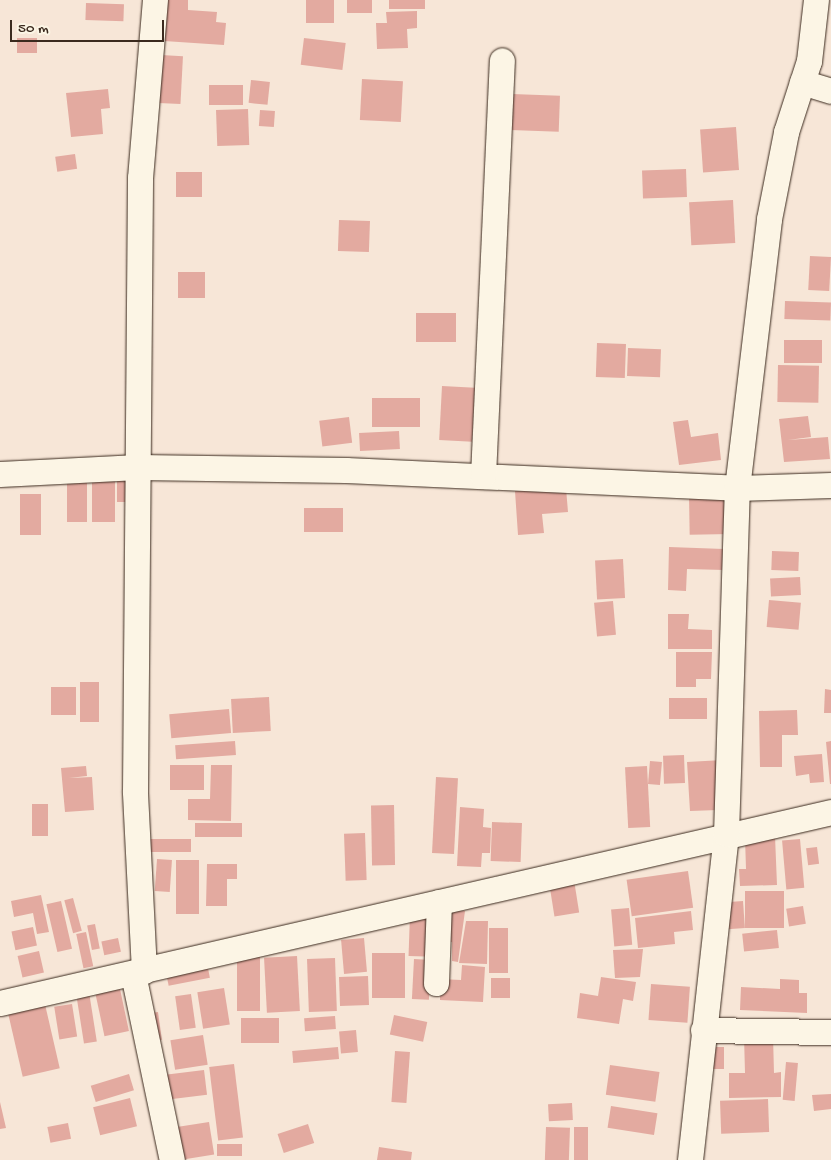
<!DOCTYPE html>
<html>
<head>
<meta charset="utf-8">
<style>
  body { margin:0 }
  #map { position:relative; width:831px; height:1160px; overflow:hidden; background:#f7e6d7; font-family:"Gochi Hand",sans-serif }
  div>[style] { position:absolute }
  .building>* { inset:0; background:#e3aaa0; transform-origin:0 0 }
  .roads { filter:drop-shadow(0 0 1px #3b2a1e) drop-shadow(0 0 1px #3b2a1e) }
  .minor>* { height:25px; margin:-12.5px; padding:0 12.5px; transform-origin:12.5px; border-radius:12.5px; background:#fcf5e5 }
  span { translate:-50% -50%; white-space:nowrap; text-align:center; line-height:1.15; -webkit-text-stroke:4px #fcf5e5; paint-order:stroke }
  .scale { position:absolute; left:10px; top:20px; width:154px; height:22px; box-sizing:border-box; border:2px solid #3b2a1e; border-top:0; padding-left:6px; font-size:15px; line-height:18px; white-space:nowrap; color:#3b2a1e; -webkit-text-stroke:4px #fcf5e5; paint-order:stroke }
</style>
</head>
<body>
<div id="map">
  <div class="building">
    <div style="clip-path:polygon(167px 0,188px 0,188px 10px,217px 12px,216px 22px,226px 23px,224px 45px,164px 41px)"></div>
    <div style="left:306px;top:0;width:28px;height:23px"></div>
    <div style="left:347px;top:0;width:25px;height:13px"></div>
    <div style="left:389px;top:0;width:36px;height:9px"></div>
    <div style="left:86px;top:3px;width:38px;height:17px;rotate:2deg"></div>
    <div style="clip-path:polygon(417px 11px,417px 28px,407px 29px,408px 48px,377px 49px,376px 23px,387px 23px,386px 12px)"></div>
    <div style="left:17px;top:38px;width:20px;height:15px"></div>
    <div style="left:304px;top:38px;width:42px;height:27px;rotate:7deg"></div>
    <div style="left:161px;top:55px;width:22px;height:48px;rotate:3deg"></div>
    <div style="left:362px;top:79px;width:41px;height:41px;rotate:3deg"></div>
    <div style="left:251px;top:80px;width:19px;height:23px;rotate:6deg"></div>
    <div style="left:243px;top:85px;width:20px;height:34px;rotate:90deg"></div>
    <div style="clip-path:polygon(108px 89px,110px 108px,101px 109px,103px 134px,71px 137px,66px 93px)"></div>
    <div style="left:512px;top:94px;width:48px;height:36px;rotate:2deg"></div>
    <div style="left:248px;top:109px;width:36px;height:32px;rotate:88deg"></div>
    <div style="left:260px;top:110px;width:15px;height:16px;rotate:4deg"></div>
    <div style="left:736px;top:127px;width:43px;height:36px;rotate:86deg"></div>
    <div style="left:75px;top:154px;width:15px;height:20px;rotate:82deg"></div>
    <div style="left:686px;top:169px;width:28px;height:44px;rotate:88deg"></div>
    <div style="left:176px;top:172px;width:26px;height:25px"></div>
    <div style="left:733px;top:200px;width:43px;height:44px;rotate:87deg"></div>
    <div style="left:339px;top:220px;width:31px;height:31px;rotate:2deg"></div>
    <div style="left:810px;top:256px;width:21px;height:34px;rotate:3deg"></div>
    <div style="left:178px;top:272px;width:27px;height:26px"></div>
    <div style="left:785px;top:301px;width:46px;height:18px;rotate:2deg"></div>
    <div style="left:416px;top:313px;width:40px;height:29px"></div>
    <div style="left:822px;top:340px;width:23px;height:38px;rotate:90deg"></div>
    <div style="left:597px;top:343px;width:29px;height:34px;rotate:2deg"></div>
    <div style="left:628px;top:348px;width:33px;height:28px;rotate:2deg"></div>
    <div style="left:778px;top:365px;width:41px;height:37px;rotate:1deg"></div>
    <div style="left:442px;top:386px;width:33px;height:54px;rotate:3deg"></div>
    <div style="left:372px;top:398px;width:48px;height:29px"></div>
    <div style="clip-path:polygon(808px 416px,811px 437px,788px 440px,828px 437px,830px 459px,784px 462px,779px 419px)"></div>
    <div style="left:349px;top:417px;width:26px;height:30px;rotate:83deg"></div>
    <div style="clip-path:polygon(688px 420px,691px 437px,718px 433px,721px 460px,679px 465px,673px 422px)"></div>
    <div style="left:399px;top:431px;width:18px;height:40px;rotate:87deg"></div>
    <div style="left:117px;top:473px;width:13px;height:29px"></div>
    <div style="left:67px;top:481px;width:20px;height:41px"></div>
    <div style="left:92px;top:481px;width:23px;height:41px"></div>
    <div style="clip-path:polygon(566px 488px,568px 512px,542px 514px,544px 533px,518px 535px,515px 491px)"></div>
    <div style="left:20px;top:494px;width:21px;height:41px"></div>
    <div style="left:730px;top:495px;width:39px;height:41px;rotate:89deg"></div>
    <div style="left:343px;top:508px;width:24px;height:39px;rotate:90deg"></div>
    <div style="clip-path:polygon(669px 547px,724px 549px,724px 570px,687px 569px,686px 591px,668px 590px)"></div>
    <div style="left:772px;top:551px;width:27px;height:19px;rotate:2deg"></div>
    <div style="left:623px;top:559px;width:39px;height:28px;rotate:87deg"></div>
    <div style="left:800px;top:577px;width:18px;height:30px;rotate:87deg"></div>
    <div style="left:769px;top:600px;width:32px;height:27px;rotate:5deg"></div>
    <div style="left:613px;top:601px;width:34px;height:19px;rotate:85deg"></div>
    <div style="clip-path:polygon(668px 614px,689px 614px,688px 629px,712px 630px,712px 649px,668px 649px)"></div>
    <div style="clip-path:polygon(676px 652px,712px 652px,711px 679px,696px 679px,696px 687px,676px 687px)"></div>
    <div style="left:99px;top:682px;width:40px;height:19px;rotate:90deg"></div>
    <div style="left:51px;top:687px;width:25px;height:28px"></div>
    <div style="clip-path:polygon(825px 689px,831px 690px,831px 713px,824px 713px)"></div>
    <div style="left:269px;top:697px;width:34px;height:38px;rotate:87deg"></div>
    <div style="left:669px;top:698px;width:38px;height:21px"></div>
    <div style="left:229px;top:709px;width:24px;height:60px;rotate:85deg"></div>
    <div style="clip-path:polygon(797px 710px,798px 735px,782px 735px,782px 767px,760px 767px,759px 711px)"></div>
    <div style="left:235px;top:741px;width:14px;height:60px;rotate:86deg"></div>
    <div style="clip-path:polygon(831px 741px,831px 784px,830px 784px,826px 742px)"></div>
    <div style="clip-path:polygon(822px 754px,824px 782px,810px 783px,809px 774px,796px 776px,794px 756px)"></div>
    <div style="left:684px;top:755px;width:28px;height:21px;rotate:88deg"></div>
    <div style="clip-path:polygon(723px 760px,718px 810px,690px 811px,687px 762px)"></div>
    <div style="left:650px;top:761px;width:12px;height:23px;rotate:5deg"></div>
    <div style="left:170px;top:765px;width:34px;height:25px"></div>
    <div style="clip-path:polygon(211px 765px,232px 765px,231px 821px,188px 820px,188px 799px,210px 799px)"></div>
    <div style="clip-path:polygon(86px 766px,87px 776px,69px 778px,92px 777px,94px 810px,65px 812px,61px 768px)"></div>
    <div style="left:647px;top:766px;width:61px;height:22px;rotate:87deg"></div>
    <div style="left:436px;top:777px;width:22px;height:76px;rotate:3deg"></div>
    <div style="left:32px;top:804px;width:16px;height:32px"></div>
    <div style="left:394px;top:805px;width:60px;height:23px;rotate:89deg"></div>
    <div style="clip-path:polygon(460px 807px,484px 809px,483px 827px,491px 828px,490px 853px,482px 853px,481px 867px,457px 866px)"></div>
    <div style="left:492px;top:822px;width:30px;height:39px;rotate:2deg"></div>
    <div style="left:195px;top:823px;width:47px;height:14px"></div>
    <div style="left:365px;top:833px;width:47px;height:21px;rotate:88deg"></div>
    <div style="clip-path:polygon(775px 836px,777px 885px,740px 886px,739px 869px,746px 869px,745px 838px)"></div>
    <div style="left:191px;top:839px;width:13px;height:42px;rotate:90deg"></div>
    <div style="left:800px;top:839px;width:49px;height:18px;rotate:85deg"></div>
    <div style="left:817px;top:847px;width:17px;height:11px;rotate:83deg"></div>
    <div style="left:157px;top:859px;width:15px;height:32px;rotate:4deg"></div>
    <div style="left:176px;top:860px;width:23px;height:54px"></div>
    <div style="clip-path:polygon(207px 864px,237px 864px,237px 879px,227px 879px,227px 906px,206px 906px)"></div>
    <div style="left:688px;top:871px;width:37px;height:62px;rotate:82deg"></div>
    <div style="left:574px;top:880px;width:33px;height:25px;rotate:81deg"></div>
    <div style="left:745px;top:891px;width:39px;height:37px"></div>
    <div style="clip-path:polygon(41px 895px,49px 932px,37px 934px,33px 913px,14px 917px,11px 901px)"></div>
    <div style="left:73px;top:898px;width:34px;height:9px;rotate:75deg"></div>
    <div style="left:61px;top:901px;width:49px;height:15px;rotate:77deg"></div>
    <div style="left:743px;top:901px;width:27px;height:21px;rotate:86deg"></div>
    <div style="left:803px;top:906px;width:18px;height:17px;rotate:81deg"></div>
    <div style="left:629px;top:908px;width:37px;height:18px;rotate:85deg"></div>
    <div style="clip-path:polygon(443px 910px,465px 911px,458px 962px,452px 961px,452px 942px,442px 942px)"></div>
    <div style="clip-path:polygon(691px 911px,693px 930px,674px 932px,675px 944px,638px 948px,635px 918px)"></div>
    <div style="left:410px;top:914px;width:25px;height:42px;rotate:2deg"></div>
    <div style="clip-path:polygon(466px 921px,488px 921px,487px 964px,459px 963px)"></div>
    <div style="left:95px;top:924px;width:25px;height:8px;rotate:79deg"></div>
    <div style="left:33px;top:927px;width:19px;height:22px;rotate:78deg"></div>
    <div style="left:489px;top:928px;width:19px;height:45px"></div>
    <div style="left:777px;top:930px;width:18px;height:35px;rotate:84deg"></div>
    <div style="left:86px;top:932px;width:35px;height:10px;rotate:78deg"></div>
    <div style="left:118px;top:938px;width:14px;height:17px;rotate:78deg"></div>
    <div style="left:364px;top:938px;width:34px;height:23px;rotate:85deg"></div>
    <div style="clip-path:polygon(643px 949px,640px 977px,615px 978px,613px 950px)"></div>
    <div style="left:39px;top:951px;width:22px;height:22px;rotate:77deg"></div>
    <div style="left:372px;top:953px;width:33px;height:45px"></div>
    <div style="left:237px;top:955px;width:23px;height:56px"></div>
    <div style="left:297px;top:956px;width:55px;height:33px;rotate:87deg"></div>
    <div style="left:335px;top:958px;width:53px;height:28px;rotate:88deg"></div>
    <div style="left:414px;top:959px;width:17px;height:40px;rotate:3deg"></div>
    <div style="left:207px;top:963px;width:15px;height:42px;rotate:79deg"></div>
    <div style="clip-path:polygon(462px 965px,485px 967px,483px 1002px,440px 1000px,440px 979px,461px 980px)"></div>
    <div style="left:368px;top:976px;width:29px;height:29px;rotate:88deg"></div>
    <div style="clip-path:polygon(601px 977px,636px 982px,633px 1001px,623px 999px,619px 1024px,577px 1018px,580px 993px,598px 996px)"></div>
    <div style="left:491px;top:978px;width:19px;height:20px"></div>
    <div style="clip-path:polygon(780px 979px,799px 980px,799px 993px,807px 993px,807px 1013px,740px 1010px,741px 987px,780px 989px)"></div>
    <div style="left:651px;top:984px;width:39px;height:36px;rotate:4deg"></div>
    <div style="left:224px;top:988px;width:37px;height:27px;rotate:81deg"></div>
    <div style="left:120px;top:989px;width:43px;height:25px;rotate:78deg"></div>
    <div style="left:89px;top:992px;width:50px;height:13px;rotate:81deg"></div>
    <div style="left:191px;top:994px;width:34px;height:16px;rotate:82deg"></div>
    <div style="left:44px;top:1000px;width:70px;height:38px;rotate:77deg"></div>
    <div style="left:72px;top:1004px;width:33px;height:18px;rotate:81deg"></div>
    <div style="left:158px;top:1012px;width:28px;height:14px;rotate:82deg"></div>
    <div style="left:394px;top:1015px;width:34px;height:20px;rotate:12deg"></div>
    <div style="left:335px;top:1016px;width:13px;height:31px;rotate:86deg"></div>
    <div style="left:241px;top:1018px;width:38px;height:25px"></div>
    <div style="left:356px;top:1030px;width:22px;height:17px;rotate:85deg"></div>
    <div style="left:203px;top:1035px;width:30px;height:33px;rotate:81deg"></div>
    <div style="clip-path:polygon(744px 1036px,773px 1036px,774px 1073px,781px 1072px,781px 1097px,729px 1098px,729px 1073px,745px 1073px)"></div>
    <div style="left:338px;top:1047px;width:12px;height:46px;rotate:85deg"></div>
    <div style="left:711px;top:1047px;width:13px;height:22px"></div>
    <div style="left:395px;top:1051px;width:15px;height:51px;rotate:4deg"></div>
    <div style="left:786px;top:1062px;width:12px;height:38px;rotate:5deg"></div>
    <div style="left:234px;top:1064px;width:74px;height:25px;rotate:83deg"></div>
    <div style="left:610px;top:1065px;width:50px;height:30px;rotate:8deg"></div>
    <div style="left:204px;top:1070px;width:25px;height:41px;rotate:83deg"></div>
    <div style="left:129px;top:1074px;width:17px;height:40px;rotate:73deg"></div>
    <div style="clip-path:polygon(831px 1094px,831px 1109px,814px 1111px,812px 1095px)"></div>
    <div style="left:130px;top:1098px;width:29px;height:38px;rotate:76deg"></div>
    <div style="left:768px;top:1099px;width:33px;height:48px;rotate:88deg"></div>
    <div style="clip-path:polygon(0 1102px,6px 1128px,0 1129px)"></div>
    <div style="left:572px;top:1103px;width:17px;height:24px;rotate:87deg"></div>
    <div style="left:611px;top:1106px;width:47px;height:22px;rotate:9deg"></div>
    <div style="left:209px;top:1122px;width:33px;height:39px;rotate:81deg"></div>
    <div style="left:68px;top:1123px;width:16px;height:21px;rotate:79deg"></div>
    <div style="left:308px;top:1124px;width:20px;height:32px;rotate:72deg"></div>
    <div style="left:546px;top:1127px;width:24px;height:33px;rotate:2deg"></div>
    <div style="left:574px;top:1127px;width:14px;height:33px"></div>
    <div style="left:242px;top:1144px;width:12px;height:25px;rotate:90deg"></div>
    <div style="clip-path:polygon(379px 1147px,412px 1152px,411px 1160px,377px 1160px)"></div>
  </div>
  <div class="roads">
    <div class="minor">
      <div style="left:802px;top:82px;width:30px;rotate:17deg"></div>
      <div style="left:0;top:474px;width:138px;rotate:-2.9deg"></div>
      <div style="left:138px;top:467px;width:208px;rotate:0.8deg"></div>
      <div style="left:346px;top:470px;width:391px;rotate:2.6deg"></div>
      <div style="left:737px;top:488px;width:94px;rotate:-1.8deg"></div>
      <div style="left:483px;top:476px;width:416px;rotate:-87.4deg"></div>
      <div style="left:144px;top:971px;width:180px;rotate:-92.9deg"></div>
      <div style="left:135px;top:791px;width:613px;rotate:-89.53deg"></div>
      <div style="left:140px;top:178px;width:179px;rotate:-85.2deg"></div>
      <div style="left:133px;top:974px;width:190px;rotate:78.2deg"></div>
      <div style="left:436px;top:983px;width:81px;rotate:-87.9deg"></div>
      <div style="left:0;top:1003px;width:853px;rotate:-12.94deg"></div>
      <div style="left:703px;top:1030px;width:128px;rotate:0.9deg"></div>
      <div style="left:690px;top:1160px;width:328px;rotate:-83.7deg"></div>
      <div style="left:726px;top:834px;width:346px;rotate:-88.2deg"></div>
      <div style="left:737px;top:488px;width:271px;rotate:-83.2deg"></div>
      <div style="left:769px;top:219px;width:89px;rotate:-78.9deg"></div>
      <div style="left:786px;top:132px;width:75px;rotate:-72.1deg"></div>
      <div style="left:809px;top:61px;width:61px;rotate:-83.5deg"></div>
    </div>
  </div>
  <div class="scale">50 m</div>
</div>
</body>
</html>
